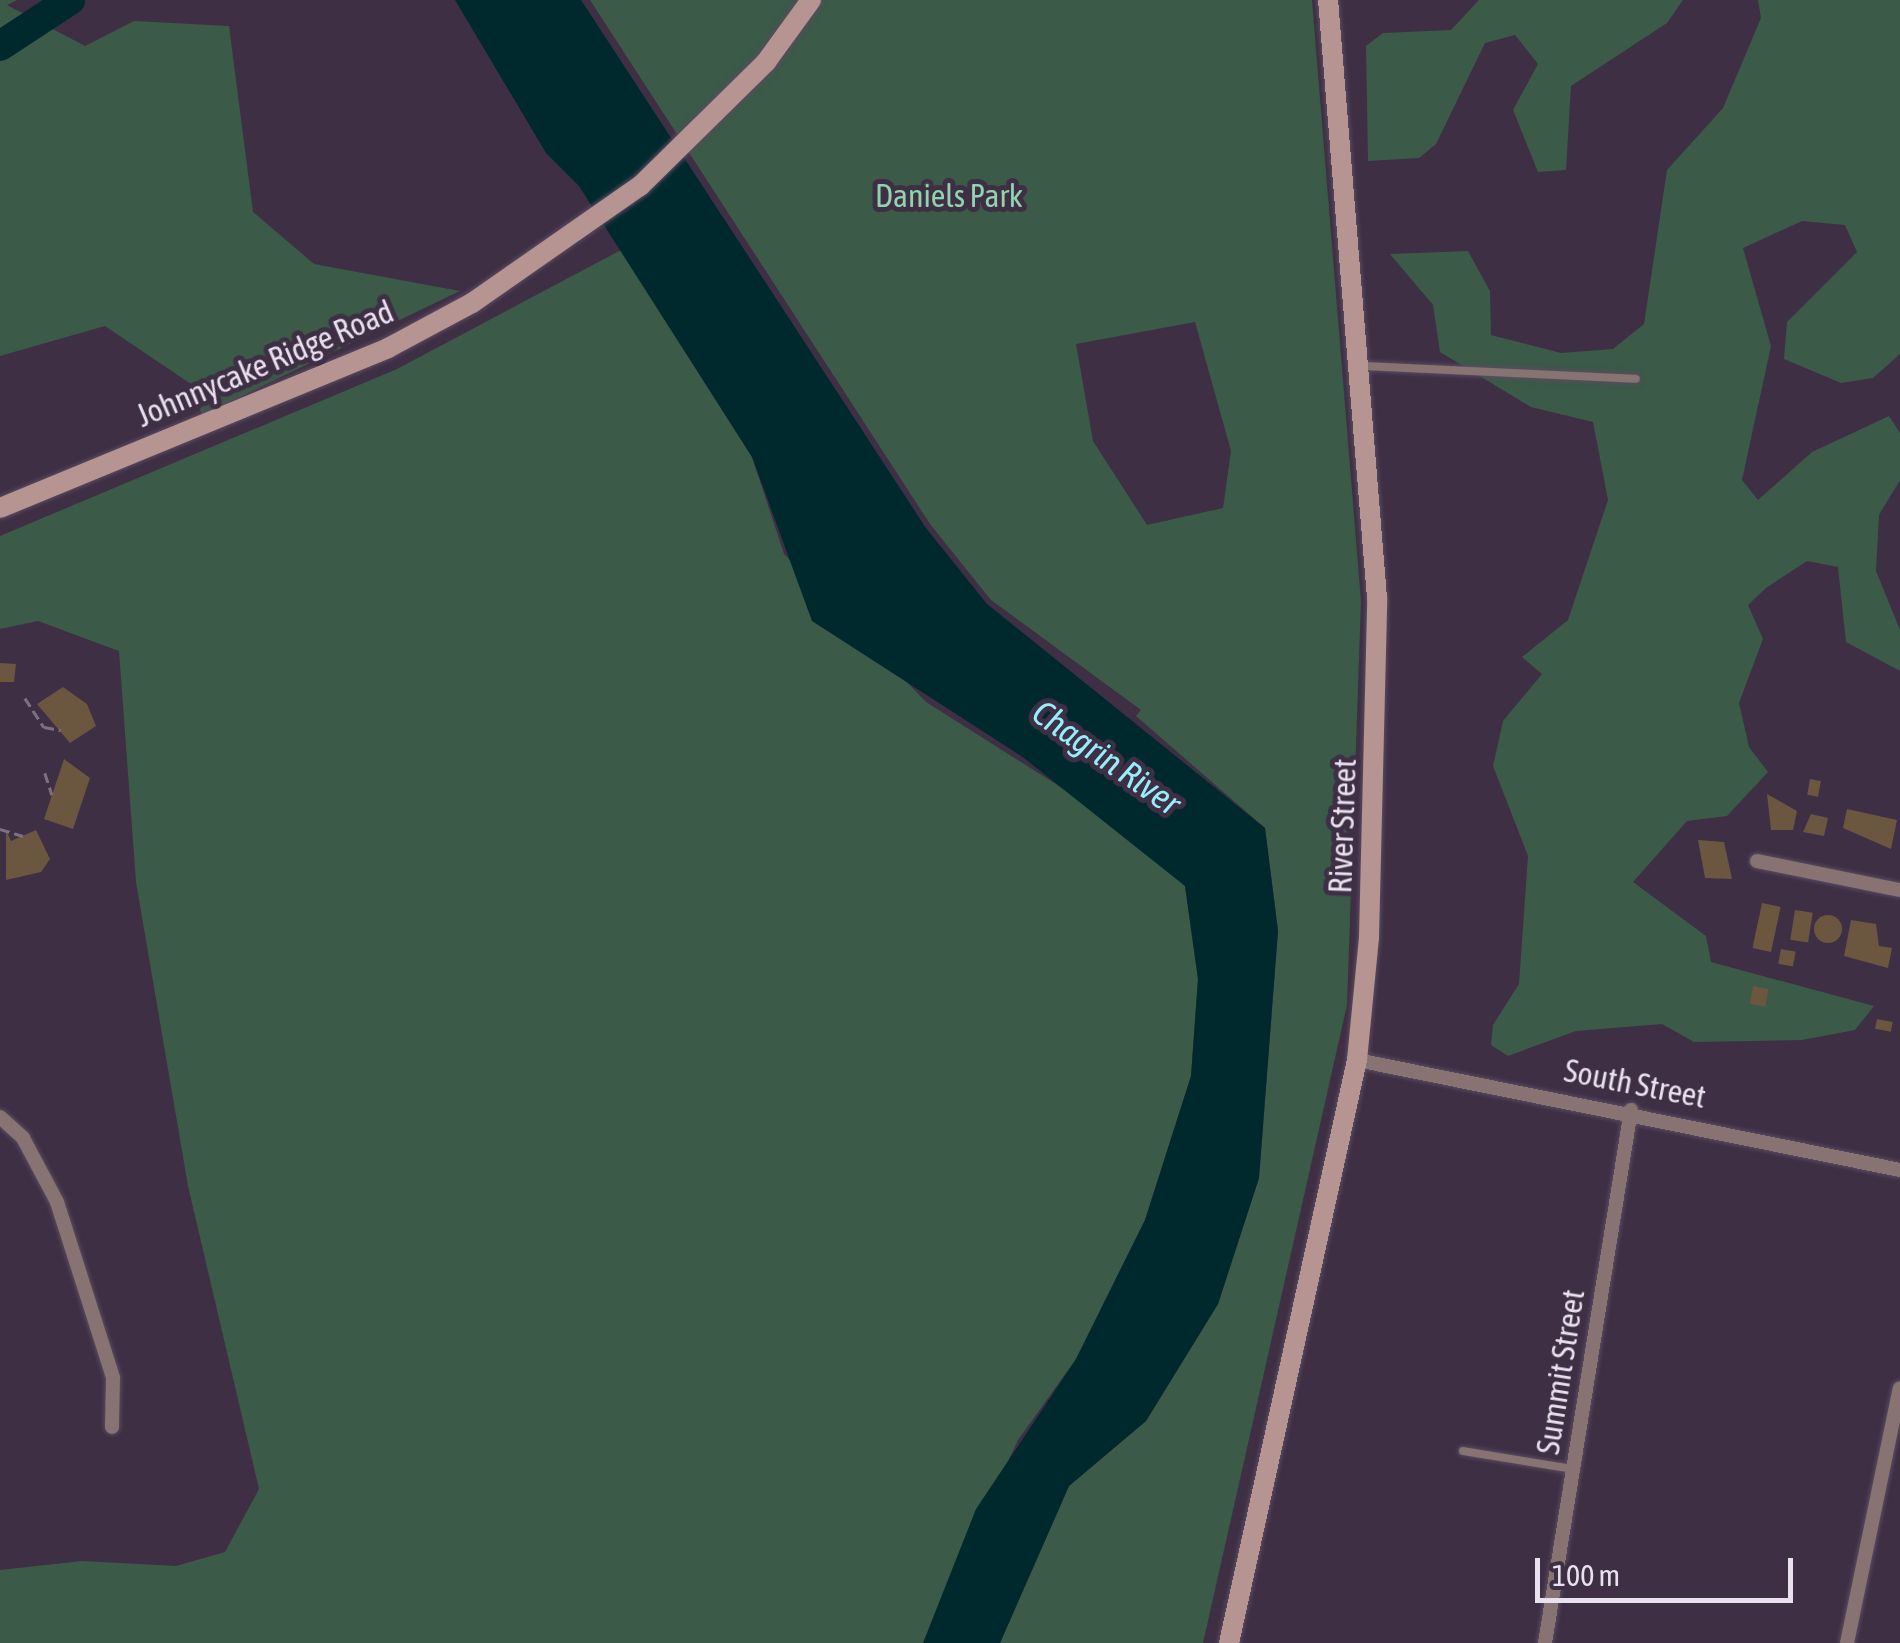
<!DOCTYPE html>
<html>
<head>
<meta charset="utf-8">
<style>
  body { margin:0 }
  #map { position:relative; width:1900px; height:1643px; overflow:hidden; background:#3e2f45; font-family:"Asap Condensed",sans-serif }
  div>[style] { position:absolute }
  .green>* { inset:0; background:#3b5a48 }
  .water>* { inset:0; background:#00292e }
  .river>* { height:30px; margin:-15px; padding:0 15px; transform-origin:15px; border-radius:15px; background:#00292e }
  .building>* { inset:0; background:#6b5640; transform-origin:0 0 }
  .round { border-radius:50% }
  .path>* { height:2.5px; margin-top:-1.25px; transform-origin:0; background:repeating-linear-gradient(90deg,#7d7083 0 10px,transparent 0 15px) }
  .roads { filter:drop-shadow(0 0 2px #5a4b60) drop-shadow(0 0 2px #5a4b60) }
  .lane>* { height:8px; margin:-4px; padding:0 4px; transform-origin:4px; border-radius:4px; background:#877371 }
  .street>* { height:14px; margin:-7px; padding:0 7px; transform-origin:7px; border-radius:7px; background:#877371 }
  .secondary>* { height:20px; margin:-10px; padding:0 10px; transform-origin:10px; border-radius:10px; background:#b59491 }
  span { translate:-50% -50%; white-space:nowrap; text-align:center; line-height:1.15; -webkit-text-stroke:10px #3e2f45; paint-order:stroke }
  .park-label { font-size:32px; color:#90d4ad }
  .street-label { font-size:32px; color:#eae1ef }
  .water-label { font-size:35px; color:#95effb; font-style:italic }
  .scale { position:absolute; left:1535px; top:1558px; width:258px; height:45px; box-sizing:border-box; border:5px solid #eae1ef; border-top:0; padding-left:12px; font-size:30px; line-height:35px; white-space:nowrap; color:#eae1ef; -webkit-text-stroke:8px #3e2f45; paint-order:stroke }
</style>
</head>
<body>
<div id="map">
  <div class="green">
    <div style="clip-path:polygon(0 0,17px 0,7px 5px,85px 46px,134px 21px,229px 26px,253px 212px,314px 264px,460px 291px,202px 415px,191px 384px,105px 326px,0 356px)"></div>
    <div style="clip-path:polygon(evenodd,590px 0,1312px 0,1361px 601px,1347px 1005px,1203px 1643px,1000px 1643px,1069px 1486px,1146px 1421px,1218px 1304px,1259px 1178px,1278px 931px,1265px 828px,1136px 716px,1141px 710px,991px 600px,930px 524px,590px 0,1195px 322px,1231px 451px,1223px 508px,1147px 525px,1093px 441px,1076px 344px,1195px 322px)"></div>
    <div style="clip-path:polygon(1479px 0,1683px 0,1667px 23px,1571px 86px,1566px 170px,1538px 172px,1513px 110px,1538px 64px,1515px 35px,1485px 43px,1436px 144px,1419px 158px,1368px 161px,1366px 46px,1383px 33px,1451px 30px)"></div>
    <div style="clip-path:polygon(1758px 0,1900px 0,1900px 354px,1873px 378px,1841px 383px,1784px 359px,1787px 322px,1857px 252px,1845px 225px,1802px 221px,1743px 248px,1771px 346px,1742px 480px,1758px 500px,1812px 452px,1889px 416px,1900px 433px,1900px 480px,1879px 515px,1876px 571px,1900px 630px,1900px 671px,1846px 642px,1838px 567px,1807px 561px,1766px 588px,1748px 605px,1763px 639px,1739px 703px,1749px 747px,1768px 772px,1727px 816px,1687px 821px,1633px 882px,1706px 936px,1711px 962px,1874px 1006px,1855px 1030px,1802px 1040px,1694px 1042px,1662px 1024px,1576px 1031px,1508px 1056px,1491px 1045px,1493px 1025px,1519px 984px,1528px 856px,1493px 766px,1503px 721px,1542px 674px,1522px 657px,1568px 620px,1608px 500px,1593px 422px,1531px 407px,1440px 352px,1433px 305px,1390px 254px,1468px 251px,1490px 291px,1491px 335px,1561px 353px,1613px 349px,1644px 324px,1667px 170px,1723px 108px,1761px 18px)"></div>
    <div style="clip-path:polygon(621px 250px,752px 457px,784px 554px,926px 702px,1108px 817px,1185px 886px,1198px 979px,1191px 1076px,1145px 1220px,1076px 1359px,1018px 1440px,923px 1643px,0 1643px,0 1570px,82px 1561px,176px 1566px,225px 1552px,259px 1489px,188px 1186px,136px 882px,119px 651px,38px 621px,0 629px,0 536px,397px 369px)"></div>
  </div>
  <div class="water">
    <div style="clip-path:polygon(455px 0,581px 0,926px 528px,987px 604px,1265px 828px,1278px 931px,1259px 1178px,1218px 1304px,1146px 1421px,1069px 1486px,1000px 1643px,923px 1643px,976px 1509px,1076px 1359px,1145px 1220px,1191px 1076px,1198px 979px,1185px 886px,1024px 758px,812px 621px,752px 457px,579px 186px,546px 153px)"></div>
  </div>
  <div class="river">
    <div style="left:0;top:46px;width:84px;rotate:-33.3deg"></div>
  </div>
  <div class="building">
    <div style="clip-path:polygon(0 663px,16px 664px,14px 682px,0 682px)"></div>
    <div style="clip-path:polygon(63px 687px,87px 704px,96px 726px,70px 743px,37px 704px)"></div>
    <div style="clip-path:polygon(64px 759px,90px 778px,73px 829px,44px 819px)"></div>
    <div style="left:1810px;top:779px;width:11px;height:16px;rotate:10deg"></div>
    <div style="clip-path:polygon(1767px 794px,1797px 811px,1793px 830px,1771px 830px)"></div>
    <div style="clip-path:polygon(1847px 809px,1897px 820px,1891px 849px,1843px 828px)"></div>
    <div style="clip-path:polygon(1811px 814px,1828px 818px,1824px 836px,1803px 832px)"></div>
    <div style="clip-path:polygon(6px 830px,11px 841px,36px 830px,50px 859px,41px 872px,6px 880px)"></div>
    <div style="clip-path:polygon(1698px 840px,1724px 842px,1732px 879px,1705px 878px)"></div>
    <div style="left:1762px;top:903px;width:19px;height:46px;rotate:12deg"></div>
    <div style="left:1795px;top:910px;width:18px;height:30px;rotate:9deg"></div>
    <div class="round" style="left:1814px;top:915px;width:28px;height:28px"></div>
    <div style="clip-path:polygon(1851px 920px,1876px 924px,1879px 946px,1892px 948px,1888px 968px,1844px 956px)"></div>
    <div style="left:1781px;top:949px;width:15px;height:15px;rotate:11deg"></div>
    <div style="left:1753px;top:986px;width:16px;height:18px;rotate:11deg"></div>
    <div style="left:1877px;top:1019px;width:16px;height:10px;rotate:11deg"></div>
  </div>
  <div class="path">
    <div style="left:25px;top:698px;width:35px;rotate:57deg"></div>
    <div style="left:44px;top:727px;width:17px;rotate:10deg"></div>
    <div style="left:45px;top:773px;width:23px;rotate:72deg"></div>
    <div style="left:0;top:829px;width:24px;rotate:17deg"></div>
  </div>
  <div class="roads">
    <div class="lane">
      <div style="left:1363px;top:366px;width:273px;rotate:2.7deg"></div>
      <div style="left:1463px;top:1451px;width:111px;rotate:9.3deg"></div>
    </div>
    <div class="street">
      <div style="left:1757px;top:861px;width:146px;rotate:11.5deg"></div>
      <div style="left:1357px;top:1060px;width:554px;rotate:11.45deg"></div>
      <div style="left:0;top:1117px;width:31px;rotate:42deg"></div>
      <div style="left:23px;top:1138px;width:72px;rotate:62deg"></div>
      <div style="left:57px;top:1202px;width:185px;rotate:72.3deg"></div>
      <div style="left:113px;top:1378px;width:49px;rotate:91.2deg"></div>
      <div style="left:1545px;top:1643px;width:540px;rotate:-80.83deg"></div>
      <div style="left:1847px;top:1643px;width:260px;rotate:-78.3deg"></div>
    </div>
    <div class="secondary">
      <div style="left:0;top:508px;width:420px;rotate:-22.4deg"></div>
      <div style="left:388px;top:348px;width:95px;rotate:-28.2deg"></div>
      <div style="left:472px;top:303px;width:205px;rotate:-34.9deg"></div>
      <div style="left:640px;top:186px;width:177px;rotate:-44.5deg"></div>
      <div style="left:766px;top:62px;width:77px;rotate:-54deg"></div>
      <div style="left:1229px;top:1643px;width:597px;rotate:-77.62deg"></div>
      <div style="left:1357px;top:1060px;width:124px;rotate:-84.4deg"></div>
      <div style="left:1369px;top:937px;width:339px;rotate:-88.6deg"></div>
      <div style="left:1377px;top:598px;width:600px;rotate:-94.68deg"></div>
    </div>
  </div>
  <div class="park-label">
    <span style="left:949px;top:196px">Daniels Park</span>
  </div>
  <div class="street-label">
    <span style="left:265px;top:364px;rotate:-23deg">Johnnycake Ridge Road</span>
    <span style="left:1343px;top:826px;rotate:-88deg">River Street</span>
    <span style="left:1635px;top:1084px;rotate:11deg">South Street</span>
    <span style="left:1561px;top:1372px;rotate:-81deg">Summit Street</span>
  </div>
  <div class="water-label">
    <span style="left:1107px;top:757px;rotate:35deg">Chagrin River</span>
  </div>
  <div class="scale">100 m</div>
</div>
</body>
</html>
